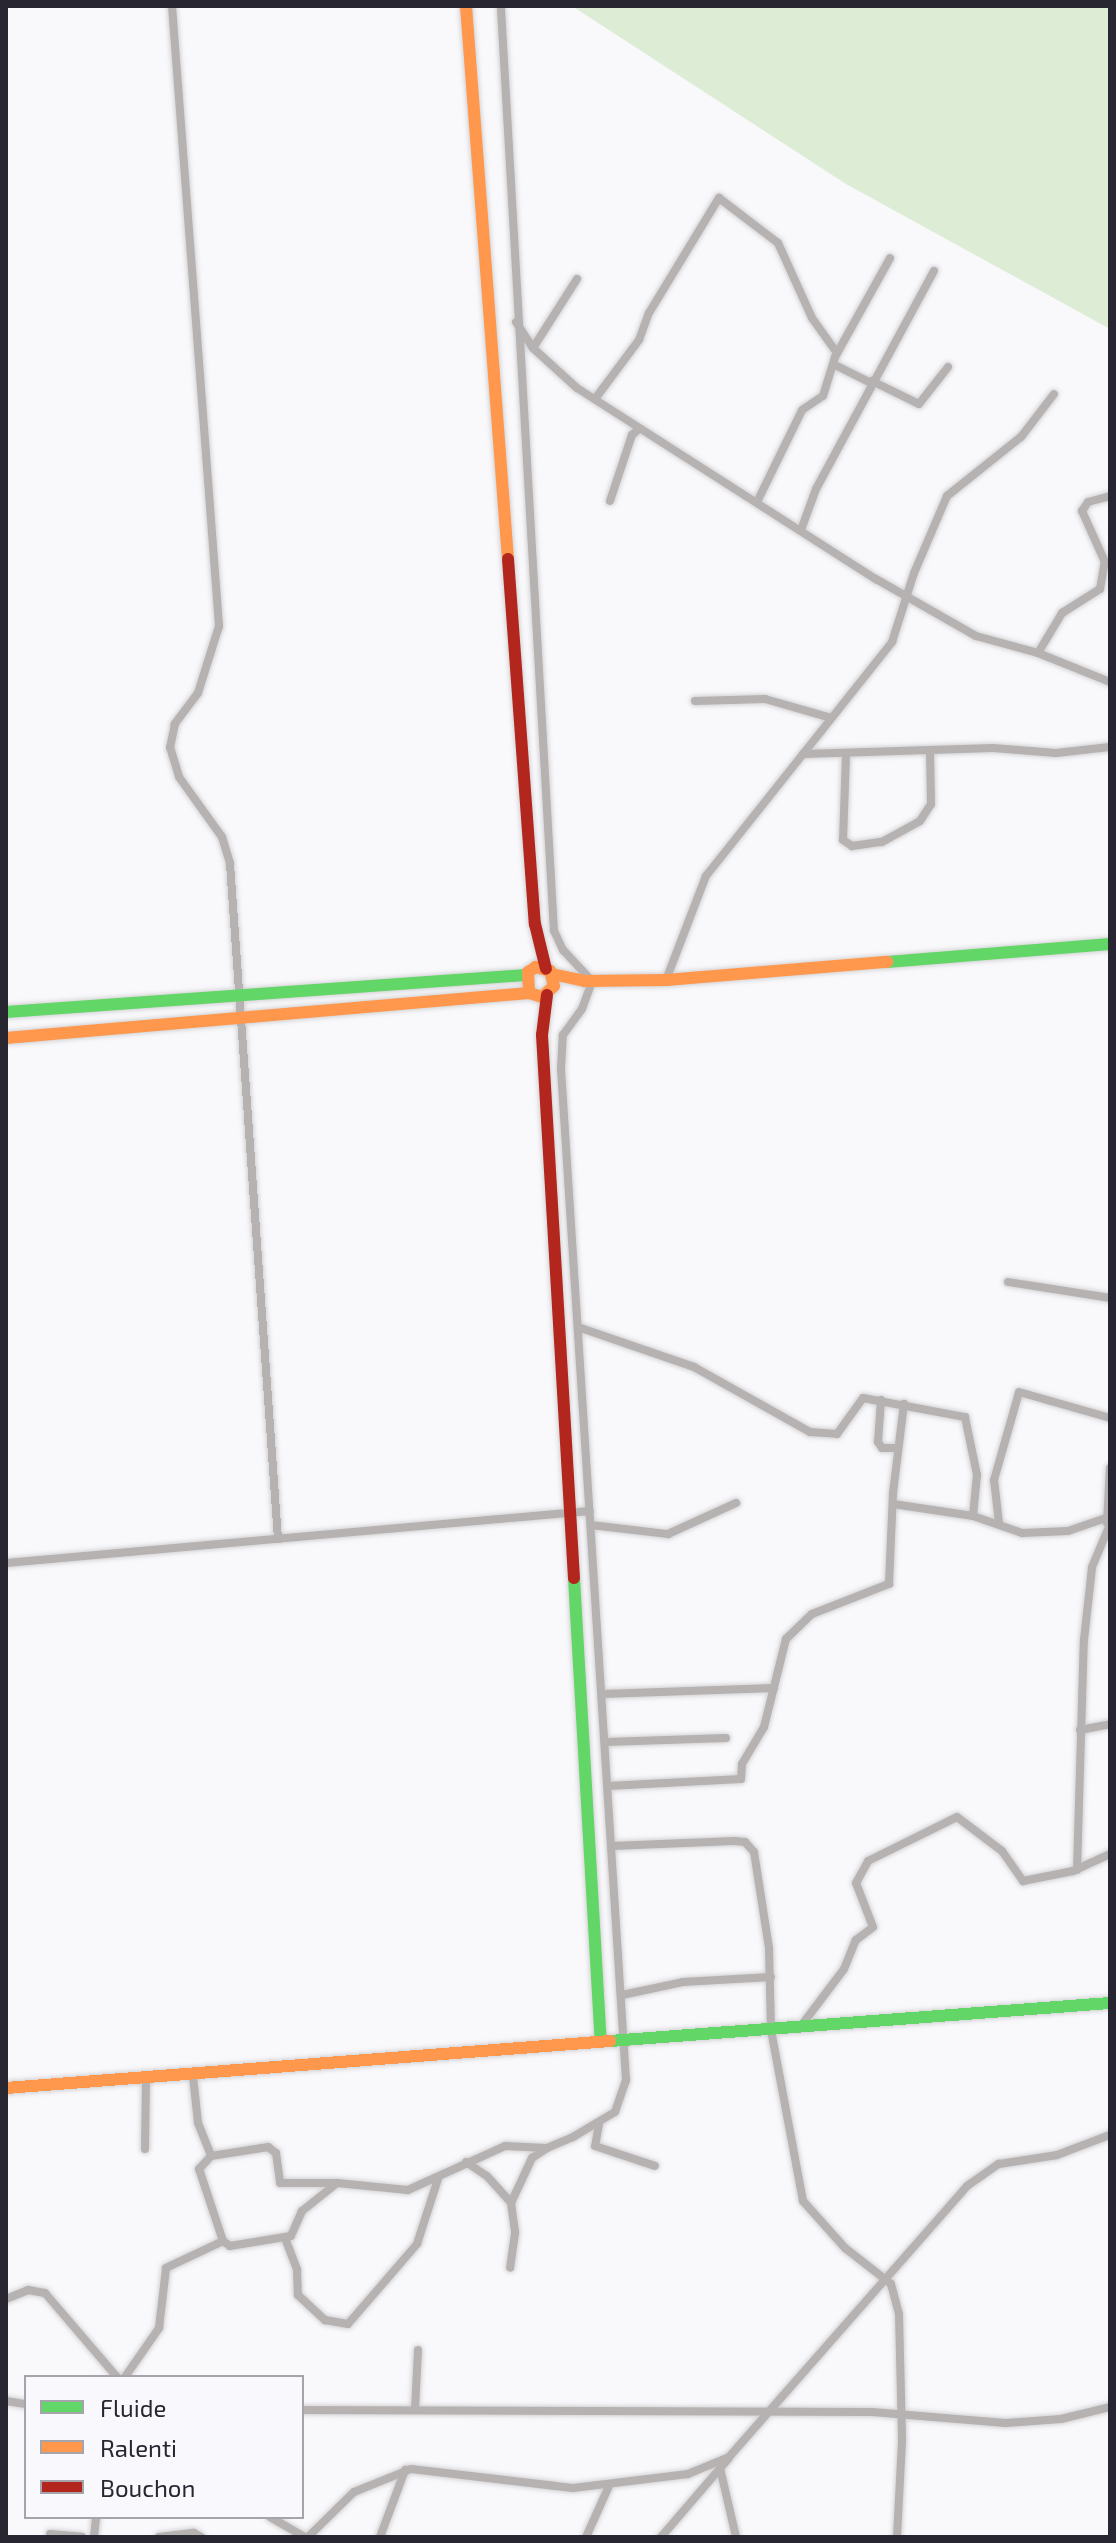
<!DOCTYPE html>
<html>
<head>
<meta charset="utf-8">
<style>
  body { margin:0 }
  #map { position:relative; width:1116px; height:2543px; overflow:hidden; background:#f9f9fc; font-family:"Exo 2",sans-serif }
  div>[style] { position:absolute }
  .green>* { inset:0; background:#ddecd5 }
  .roads { filter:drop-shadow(0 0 2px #d4d4d6) drop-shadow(0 0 2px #d4d4d6) }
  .street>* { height:8px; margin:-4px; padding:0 4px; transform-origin:4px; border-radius:4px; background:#b7b2b2 }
  .fast>* { height:12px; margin:-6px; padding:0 6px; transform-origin:6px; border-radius:6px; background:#63d668 }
  .slow>* { height:12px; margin:-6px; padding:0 6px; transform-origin:6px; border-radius:6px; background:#ff974d }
  .jam>* { height:12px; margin:-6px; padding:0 6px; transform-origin:6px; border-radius:6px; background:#b3261e }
  span { translate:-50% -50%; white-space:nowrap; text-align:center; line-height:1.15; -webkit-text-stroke:8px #f8f8fd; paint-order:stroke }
  .frame { position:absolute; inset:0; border:8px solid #282630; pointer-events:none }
  .legend { position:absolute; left:24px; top:2375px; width:280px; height:144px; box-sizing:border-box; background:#f8f8fd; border:2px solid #a5a4ab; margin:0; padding:10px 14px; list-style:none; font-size:24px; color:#282630 }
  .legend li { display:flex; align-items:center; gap:16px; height:40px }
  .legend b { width:40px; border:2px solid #a5a4ab }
</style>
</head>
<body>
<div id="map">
  <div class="green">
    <div style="clip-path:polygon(572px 6px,1110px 6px,1110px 329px,846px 184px)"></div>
  </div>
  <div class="roads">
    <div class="street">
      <div style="left:172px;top:6px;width:622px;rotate:85.66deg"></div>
      <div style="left:219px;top:626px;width:70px;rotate:107.4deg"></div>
      <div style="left:198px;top:693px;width:39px;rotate:127deg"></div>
      <div style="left:175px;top:724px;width:24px;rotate:102deg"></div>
      <div style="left:170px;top:747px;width:31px;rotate:73deg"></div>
      <div style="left:179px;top:777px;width:74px;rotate:54.4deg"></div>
      <div style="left:222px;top:837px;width:28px;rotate:73deg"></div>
      <div style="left:230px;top:864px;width:677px;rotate:85.93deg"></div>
      <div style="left:516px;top:322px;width:31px;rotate:57deg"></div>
      <div style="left:533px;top:348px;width:59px;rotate:42.3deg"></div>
      <div style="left:577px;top:388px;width:355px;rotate:32.6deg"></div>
      <div style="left:876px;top:579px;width:115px;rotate:29.7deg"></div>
      <div style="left:976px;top:636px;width:64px;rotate:15.3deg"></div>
      <div style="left:1038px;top:653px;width:78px;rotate:21.9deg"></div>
      <div style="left:533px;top:348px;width:82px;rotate:-57.5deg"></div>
      <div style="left:835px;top:365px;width:40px;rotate:26.6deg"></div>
      <div style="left:872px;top:381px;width:52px;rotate:26.1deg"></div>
      <div style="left:919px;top:404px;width:47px;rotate:-51.9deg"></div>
      <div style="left:595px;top:399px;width:74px;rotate:-53.3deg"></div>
      <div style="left:639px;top:340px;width:29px;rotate:-70deg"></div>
      <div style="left:649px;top:313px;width:135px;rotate:-58.7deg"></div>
      <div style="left:719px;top:198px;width:74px;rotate:37.3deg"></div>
      <div style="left:778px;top:243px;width:82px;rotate:65.6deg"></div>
      <div style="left:812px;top:318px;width:43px;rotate:54.5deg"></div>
      <div style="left:610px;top:501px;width:70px;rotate:-71.6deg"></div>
      <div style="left:632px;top:435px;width:9px;rotate:-41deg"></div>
      <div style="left:757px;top:502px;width:102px;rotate:-63.9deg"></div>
      <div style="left:802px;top:410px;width:25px;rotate:-34deg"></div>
      <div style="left:823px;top:396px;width:41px;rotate:-72.9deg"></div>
      <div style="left:835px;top:357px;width:113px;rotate:-60.9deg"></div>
      <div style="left:801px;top:530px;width:44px;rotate:-69.9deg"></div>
      <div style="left:816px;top:489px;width:248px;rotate:-61.6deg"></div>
      <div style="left:1038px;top:653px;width:47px;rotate:-59deg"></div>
      <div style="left:1062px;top:613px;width:45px;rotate:-32.3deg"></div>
      <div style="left:1100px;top:589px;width:27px;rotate:-80deg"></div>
      <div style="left:1105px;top:562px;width:56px;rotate:-114.3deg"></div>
      <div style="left:1082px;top:511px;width:11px;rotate:-56deg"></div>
      <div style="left:1088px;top:502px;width:23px;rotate:-15deg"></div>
      <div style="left:695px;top:701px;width:70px;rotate:-1.6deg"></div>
      <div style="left:765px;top:699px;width:66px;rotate:15.9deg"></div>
      <div style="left:803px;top:754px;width:190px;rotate:-1.8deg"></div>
      <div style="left:993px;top:748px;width:63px;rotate:4.5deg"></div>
      <div style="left:1056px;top:753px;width:54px;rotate:-6.3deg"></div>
      <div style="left:846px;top:755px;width:85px;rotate:92deg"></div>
      <div style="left:843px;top:840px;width:11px;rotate:34deg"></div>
      <div style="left:852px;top:846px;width:30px;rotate:-8deg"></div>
      <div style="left:882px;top:842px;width:43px;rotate:-28.9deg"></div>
      <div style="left:920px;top:821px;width:20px;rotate:-57deg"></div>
      <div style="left:931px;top:804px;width:53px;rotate:-91.1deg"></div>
      <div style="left:666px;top:980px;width:111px;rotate:-69deg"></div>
      <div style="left:706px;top:876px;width:299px;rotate:-51.5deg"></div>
      <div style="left:892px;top:642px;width:72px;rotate:-72.3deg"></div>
      <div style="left:914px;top:573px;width:84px;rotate:-66.8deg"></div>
      <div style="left:947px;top:496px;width:95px;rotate:-38.6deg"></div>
      <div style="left:1021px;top:437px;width:54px;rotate:-52.5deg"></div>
      <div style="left:1008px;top:1282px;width:103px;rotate:8.9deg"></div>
      <div style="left:578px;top:1327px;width:123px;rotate:19deg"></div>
      <div style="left:694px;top:1367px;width:133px;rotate:29.3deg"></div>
      <div style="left:810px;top:1432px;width:27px;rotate:4deg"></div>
      <div style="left:837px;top:1434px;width:44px;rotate:-54.2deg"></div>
      <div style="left:863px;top:1398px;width:104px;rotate:10.6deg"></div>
      <div style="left:965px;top:1417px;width:59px;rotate:78.3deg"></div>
      <div style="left:977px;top:1475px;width:41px;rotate:95.6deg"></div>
      <div style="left:881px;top:1400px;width:42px;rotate:94.1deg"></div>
      <div style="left:878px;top:1442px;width:7px;rotate:56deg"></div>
      <div style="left:882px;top:1448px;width:15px"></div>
      <div style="left:893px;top:1504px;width:81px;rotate:8.5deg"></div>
      <div style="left:973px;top:1516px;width:52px;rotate:19.1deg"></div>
      <div style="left:1022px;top:1533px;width:46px;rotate:-2.5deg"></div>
      <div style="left:1068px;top:1531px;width:40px;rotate:-18.9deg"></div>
      <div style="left:999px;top:1523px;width:43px;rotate:-96.6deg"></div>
      <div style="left:994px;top:1480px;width:91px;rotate:-74.1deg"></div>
      <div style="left:1019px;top:1392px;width:95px;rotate:15.9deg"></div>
      <div style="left:1107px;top:1523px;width:55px;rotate:-86.9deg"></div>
      <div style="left:591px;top:1525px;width:78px;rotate:6.7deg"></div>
      <div style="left:668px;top:1534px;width:75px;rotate:-24.5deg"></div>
      <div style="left:6px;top:1563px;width:586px;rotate:-5.09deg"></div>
      <div style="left:603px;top:1694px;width:171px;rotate:-2deg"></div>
      <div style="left:1080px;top:1730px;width:31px;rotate:-11deg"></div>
      <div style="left:606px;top:1742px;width:120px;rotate:-1.9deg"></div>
      <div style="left:608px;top:1786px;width:133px;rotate:-3deg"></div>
      <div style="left:741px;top:1779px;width:15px;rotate:-86deg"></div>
      <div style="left:742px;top:1764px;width:43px;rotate:-59.3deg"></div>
      <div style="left:764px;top:1727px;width:91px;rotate:-76deg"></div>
      <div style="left:786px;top:1639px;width:36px;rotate:-44deg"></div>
      <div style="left:812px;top:1614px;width:83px;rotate:-21.3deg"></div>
      <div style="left:889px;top:1584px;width:91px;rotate:-87.5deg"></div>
      <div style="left:893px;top:1493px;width:90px;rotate:-83deg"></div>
      <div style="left:612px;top:1846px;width:122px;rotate:-2.3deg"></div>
      <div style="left:734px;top:1841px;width:11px;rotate:5deg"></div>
      <div style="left:745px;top:1842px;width:13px;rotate:48deg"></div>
      <div style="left:754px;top:1852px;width:97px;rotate:81.1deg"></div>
      <div style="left:769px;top:1948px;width:82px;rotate:88.6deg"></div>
      <div style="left:771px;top:2030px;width:174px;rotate:79.4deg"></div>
      <div style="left:803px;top:2201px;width:63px;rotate:48.2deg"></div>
      <div style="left:845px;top:2248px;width:58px;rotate:38deg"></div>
      <div style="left:891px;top:2284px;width:31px;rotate:75deg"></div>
      <div style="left:899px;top:2314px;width:127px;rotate:88.6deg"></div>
      <div style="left:902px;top:2441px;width:96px;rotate:93deg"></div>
      <div style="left:1077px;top:1870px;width:230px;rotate:-88.3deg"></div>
      <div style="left:1084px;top:1640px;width:73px;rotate:-83.7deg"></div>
      <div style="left:1092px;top:1567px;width:41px;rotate:-67.2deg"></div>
      <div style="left:622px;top:1995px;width:62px;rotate:-12deg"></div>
      <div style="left:683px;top:1982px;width:88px;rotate:-3.3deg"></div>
      <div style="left:801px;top:2026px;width:71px;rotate:-53deg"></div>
      <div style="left:844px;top:1969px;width:31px;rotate:-68deg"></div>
      <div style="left:856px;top:1940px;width:21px;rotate:-37deg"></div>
      <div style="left:873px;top:1927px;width:47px;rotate:-111.1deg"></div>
      <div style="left:856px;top:1883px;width:25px;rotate:-61deg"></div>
      <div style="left:868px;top:1861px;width:99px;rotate:-26.3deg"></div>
      <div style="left:957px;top:1817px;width:56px;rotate:37.1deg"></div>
      <div style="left:1002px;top:1851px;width:37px;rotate:55deg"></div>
      <div style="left:1023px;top:1881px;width:51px;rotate:-11.3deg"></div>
      <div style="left:1073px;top:1871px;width:41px;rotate:-24.7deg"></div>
      <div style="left:193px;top:2076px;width:47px;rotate:83.9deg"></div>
      <div style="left:198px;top:2123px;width:35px;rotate:68deg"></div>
      <div style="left:599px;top:2124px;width:22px;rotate:100deg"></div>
      <div style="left:595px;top:2146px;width:63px;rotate:18.4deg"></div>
      <div style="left:145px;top:2149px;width:70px;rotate:-89.2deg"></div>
      <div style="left:466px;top:2162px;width:25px;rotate:34deg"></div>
      <div style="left:487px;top:2176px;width:36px;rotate:48deg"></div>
      <div style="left:511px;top:2203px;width:30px;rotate:82deg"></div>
      <div style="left:515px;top:2233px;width:35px;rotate:98deg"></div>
      <div style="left:337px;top:2183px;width:45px;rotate:141.3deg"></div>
      <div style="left:302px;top:2211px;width:27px;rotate:114deg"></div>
      <div style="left:291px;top:2236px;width:62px;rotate:170.7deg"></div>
      <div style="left:230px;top:2246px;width:9px;rotate:-144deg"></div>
      <div style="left:223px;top:2241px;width:76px;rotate:-108.4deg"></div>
      <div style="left:199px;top:2169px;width:18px;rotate:-47deg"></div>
      <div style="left:211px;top:2156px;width:58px;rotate:-9deg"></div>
      <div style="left:268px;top:2147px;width:10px;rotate:37deg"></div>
      <div style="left:276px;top:2153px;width:30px;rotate:82deg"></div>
      <div style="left:280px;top:2183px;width:57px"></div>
      <div style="left:337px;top:2183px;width:71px;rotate:5.6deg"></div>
      <div style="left:408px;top:2190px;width:107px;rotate:-24.4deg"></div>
      <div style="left:505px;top:2146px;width:42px;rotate:2.7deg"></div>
      <div style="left:547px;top:2148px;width:28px;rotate:-23deg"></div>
      <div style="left:573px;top:2137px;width:49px;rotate:-30.8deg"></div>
      <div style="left:615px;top:2112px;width:34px;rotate:-71deg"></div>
      <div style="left:626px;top:2080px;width:1013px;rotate:-93.68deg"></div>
      <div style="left:561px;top:1069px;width:34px;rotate:-87deg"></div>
      <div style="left:563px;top:1035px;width:32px;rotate:-54deg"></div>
      <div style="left:582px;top:1009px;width:30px;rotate:-70deg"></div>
      <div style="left:592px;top:981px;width:42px;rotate:-133.1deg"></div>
      <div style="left:563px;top:950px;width:21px;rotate:-115deg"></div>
      <div style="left:554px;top:931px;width:925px;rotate:-93.29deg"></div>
      <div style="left:511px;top:2203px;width:50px;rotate:-65deg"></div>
      <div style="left:532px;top:2158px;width:17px;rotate:-33deg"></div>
      <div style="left:285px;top:2238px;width:34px;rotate:69deg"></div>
      <div style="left:297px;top:2270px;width:25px;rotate:88deg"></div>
      <div style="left:298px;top:2295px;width:37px;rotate:43deg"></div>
      <div style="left:325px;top:2320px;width:23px;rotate:10deg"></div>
      <div style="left:348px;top:2324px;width:106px;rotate:-49.2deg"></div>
      <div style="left:417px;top:2244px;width:68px;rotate:-72.1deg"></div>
      <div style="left:6px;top:2299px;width:24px;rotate:-22deg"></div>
      <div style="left:28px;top:2290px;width:17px;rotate:10deg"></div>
      <div style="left:45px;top:2293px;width:111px;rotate:49.4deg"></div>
      <div style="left:125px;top:2377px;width:60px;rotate:-55.2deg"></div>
      <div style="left:159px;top:2328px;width:60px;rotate:-83.3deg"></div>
      <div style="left:166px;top:2268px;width:63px;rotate:-25.3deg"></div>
      <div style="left:6px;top:2401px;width:20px;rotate:9deg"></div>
      <div style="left:415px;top:2409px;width:59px;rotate:-87.1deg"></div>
      <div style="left:302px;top:2410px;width:570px;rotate:0.2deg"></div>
      <div style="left:872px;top:2412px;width:134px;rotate:4.7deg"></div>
      <div style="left:1006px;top:2423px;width:55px;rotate:-4.2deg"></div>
      <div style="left:1061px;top:2419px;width:50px;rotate:-13.8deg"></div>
      <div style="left:720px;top:2468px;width:71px;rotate:76.9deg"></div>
      <div style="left:270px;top:2517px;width:39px;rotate:30deg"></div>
      <div style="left:50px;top:2534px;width:32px;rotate:5deg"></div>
      <div style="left:94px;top:2537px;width:20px;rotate:-84deg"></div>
      <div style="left:159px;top:2537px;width:35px;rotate:-7deg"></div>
      <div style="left:194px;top:2533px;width:8px;rotate:30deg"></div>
      <div style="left:308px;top:2537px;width:64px;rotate:-44.4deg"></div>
      <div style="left:354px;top:2492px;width:61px;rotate:-22deg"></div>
      <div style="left:411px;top:2469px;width:163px;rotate:6.7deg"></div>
      <div style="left:573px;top:2488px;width:116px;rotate:-6.9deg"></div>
      <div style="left:688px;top:2474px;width:44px;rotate:-22.5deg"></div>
      <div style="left:729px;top:2457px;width:361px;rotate:-48.7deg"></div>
      <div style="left:967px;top:2186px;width:39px;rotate:-35deg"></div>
      <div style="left:999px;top:2164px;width:59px;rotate:-8.8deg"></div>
      <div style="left:1057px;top:2155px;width:57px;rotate:-20.7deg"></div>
      <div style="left:380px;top:2537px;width:72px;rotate:-69.5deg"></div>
      <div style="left:586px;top:2537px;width:56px;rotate:-65.7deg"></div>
      <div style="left:661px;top:2537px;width:103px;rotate:-49.3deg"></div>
    </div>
    <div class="fast">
      <div style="left:887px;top:962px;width:224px;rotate:-4.6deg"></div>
      <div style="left:6px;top:1012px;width:521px;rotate:-4.07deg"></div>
      <div style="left:574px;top:1578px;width:464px;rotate:86.7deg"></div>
      <div style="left:610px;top:2041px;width:501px;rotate:-4.35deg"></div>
    </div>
    <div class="slow">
      <div style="left:466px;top:6px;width:555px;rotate:85.66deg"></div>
      <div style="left:552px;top:974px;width:33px;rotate:12deg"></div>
      <div style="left:584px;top:981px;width:82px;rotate:-0.7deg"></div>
      <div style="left:666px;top:980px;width:222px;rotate:-4.7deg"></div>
      <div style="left:6px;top:1038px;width:525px;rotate:-4.92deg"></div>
      <div style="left:529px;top:993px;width:14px;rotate:17deg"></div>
      <div style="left:542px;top:997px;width:16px;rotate:-43deg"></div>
      <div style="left:554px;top:986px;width:16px;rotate:-105deg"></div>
      <div style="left:550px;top:971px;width:15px;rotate:-164deg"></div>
      <div style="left:536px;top:967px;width:9px;rotate:148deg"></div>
      <div style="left:528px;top:972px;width:21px;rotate:87deg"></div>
      <div style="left:6px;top:2088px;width:606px;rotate:-4.45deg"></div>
    </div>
    <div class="jam">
      <div style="left:508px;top:559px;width:366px;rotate:85.8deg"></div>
      <div style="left:535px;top:924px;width:46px;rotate:76.3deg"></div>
      <div style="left:547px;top:995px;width:40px;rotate:97.1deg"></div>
      <div style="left:542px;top:1035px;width:544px;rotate:86.63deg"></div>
    </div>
  </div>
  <div class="frame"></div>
  <ul class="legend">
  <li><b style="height:10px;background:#63d668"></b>Fluide</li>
  <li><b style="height:10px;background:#ff974d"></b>Ralenti</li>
  <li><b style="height:10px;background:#b3261e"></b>Bouchon</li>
  </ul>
</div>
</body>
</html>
